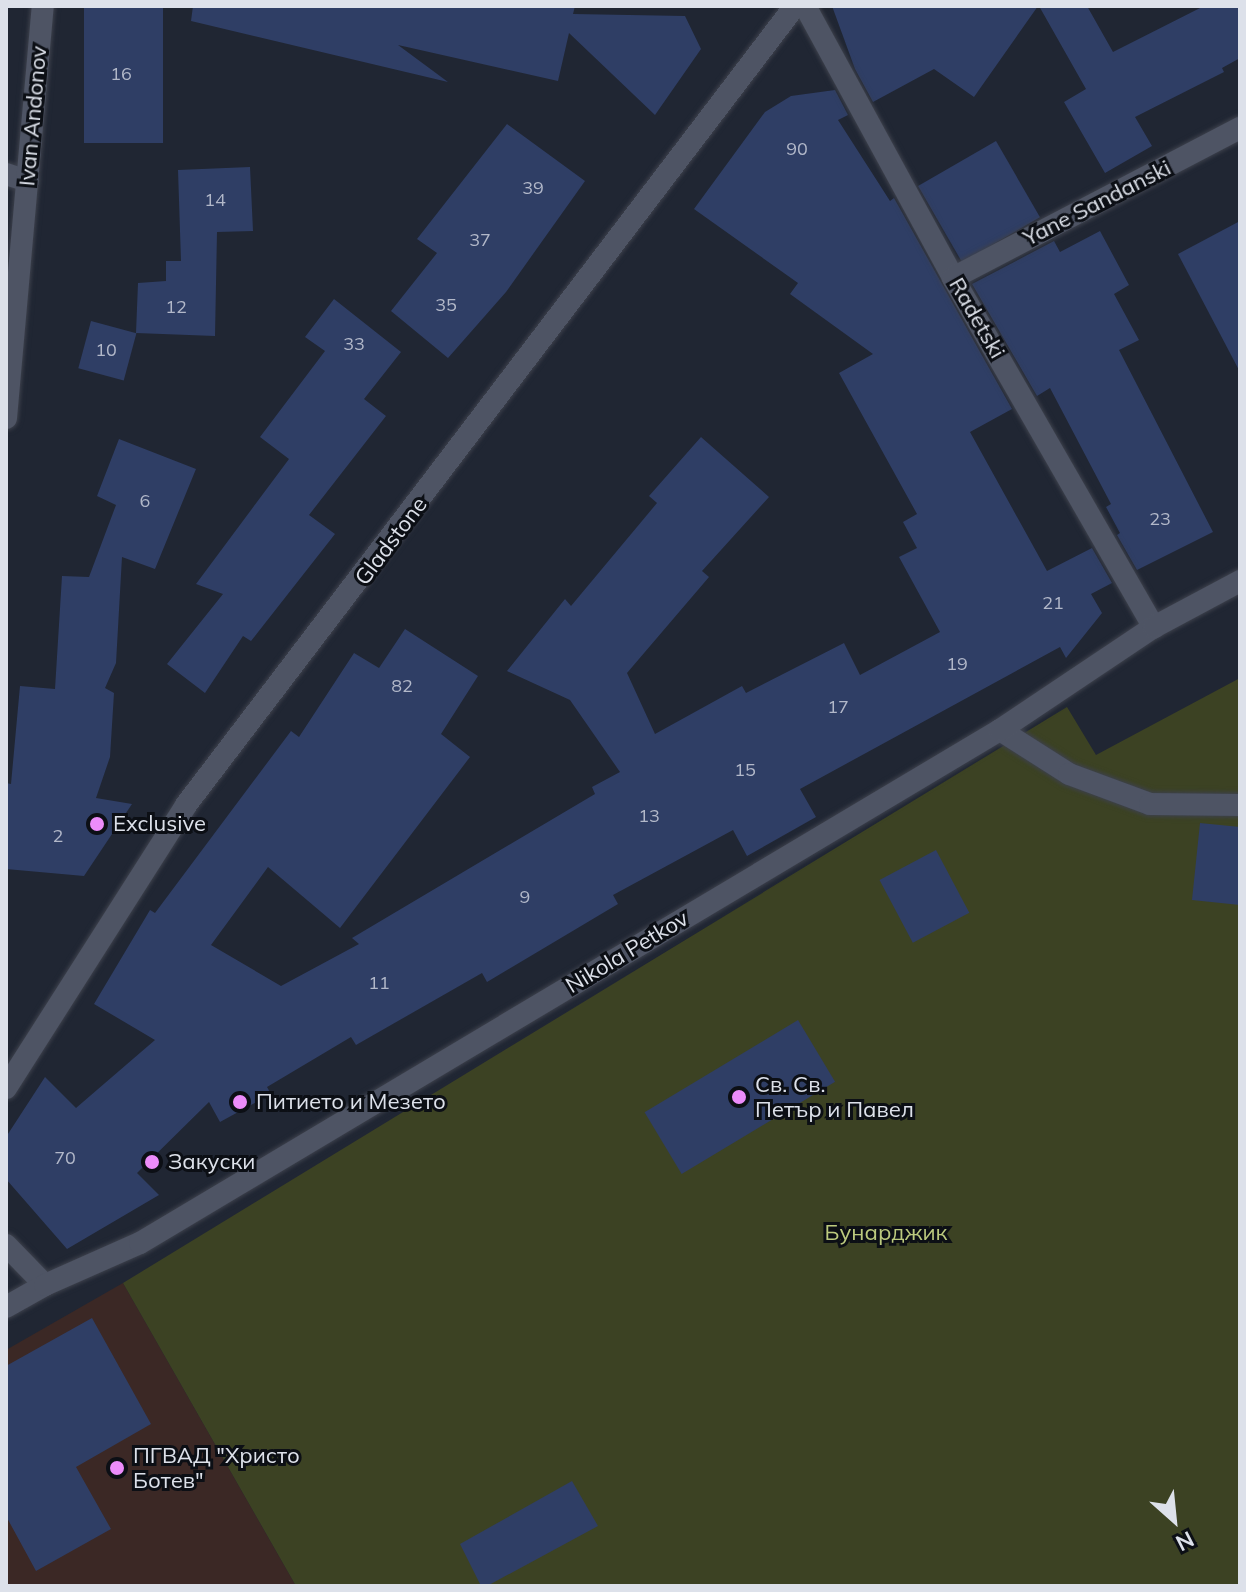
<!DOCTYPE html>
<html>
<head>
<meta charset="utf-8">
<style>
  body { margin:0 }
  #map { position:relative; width:1246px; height:1592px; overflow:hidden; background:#202633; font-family:Mulish,sans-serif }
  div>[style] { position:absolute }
  .education>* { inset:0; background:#3b2825 }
  .green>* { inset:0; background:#3c4223 }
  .building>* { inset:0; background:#2f3e65; transform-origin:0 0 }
  .roads { filter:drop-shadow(0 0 2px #3d414c) drop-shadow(0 0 2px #3d414c) }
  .service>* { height:22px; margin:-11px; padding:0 11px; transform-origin:11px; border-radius:11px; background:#4e5464 }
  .minor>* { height:22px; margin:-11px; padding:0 11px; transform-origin:11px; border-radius:11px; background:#4e5464 }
  .tertiary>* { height:22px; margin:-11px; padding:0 11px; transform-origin:11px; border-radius:11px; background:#4e5464 }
  .dots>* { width:22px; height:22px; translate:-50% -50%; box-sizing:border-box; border:4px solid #0c0f15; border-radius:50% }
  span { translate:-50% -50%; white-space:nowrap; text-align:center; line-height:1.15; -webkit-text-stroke:6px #0c0f15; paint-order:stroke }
  .number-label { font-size:18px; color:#b2b8c9 }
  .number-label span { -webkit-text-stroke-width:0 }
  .street-label { font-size:22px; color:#dde1ea }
  .poi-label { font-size:22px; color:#dde1ea }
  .left { translate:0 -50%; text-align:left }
  .park-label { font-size:22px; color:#bcca7e }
  .frame { position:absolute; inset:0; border:8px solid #dde1ea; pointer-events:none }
  .north { position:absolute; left:1134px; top:1480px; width:80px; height:80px; -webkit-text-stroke:6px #0c0f15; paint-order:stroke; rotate:153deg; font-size:22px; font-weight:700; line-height:32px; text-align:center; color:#dde1ea }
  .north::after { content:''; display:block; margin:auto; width:28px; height:36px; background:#dde1ea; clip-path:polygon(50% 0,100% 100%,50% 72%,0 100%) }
</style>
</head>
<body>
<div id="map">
  <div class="education">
    <div style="clip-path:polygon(123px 1283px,296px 1586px,6px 1586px,6px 1350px)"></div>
  </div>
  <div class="green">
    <div style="clip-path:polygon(1240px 678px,1240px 1586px,296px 1586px,123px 1283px,1067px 707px,1096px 755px)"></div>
  </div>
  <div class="building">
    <div style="left:84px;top:6px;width:79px;height:137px"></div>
    <div style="clip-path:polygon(193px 6px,575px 6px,573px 14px,685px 16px,701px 49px,655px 115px,569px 33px,558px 81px,398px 45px,448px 82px,191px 21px)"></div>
    <div style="clip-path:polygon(832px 6px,1038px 6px,974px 97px,934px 69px,873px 102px,855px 69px)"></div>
    <div style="clip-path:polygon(1039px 6px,1087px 6px,1113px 52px,1204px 6px,1240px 6px,1240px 58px,1222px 68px,1224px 72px,1135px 117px,1152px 146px,1105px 173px,1064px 102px,1086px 89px)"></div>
    <div style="clip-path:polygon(835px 90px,848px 115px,838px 120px,890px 201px,894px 198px,1012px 409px,970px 432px,1047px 571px,1092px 548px,1112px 583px,1091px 594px,1102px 613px,1066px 658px,1060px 647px,800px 789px,816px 817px,747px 856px,733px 830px,613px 895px,618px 904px,487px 982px,482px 973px,356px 1045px,351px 1037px,267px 1087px,271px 1094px,220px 1122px,209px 1102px,137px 1173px,159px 1195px,67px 1249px,6px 1179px,6px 1137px,45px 1077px,76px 1108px,155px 1040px,94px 1004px,150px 910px,155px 913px,291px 731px,299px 737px,354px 653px,379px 668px,405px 629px,478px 676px,441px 734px,470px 757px,340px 928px,268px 867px,211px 945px,281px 986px,359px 944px,352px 938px,595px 794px,592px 787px,620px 772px,570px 700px,507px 671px,565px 599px,571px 606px,657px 503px,649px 496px,701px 437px,769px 497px,702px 571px,709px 577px,627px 673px,655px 734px,742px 686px,746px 693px,844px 643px,860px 675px,940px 632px,899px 557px,917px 548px,903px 522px,917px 514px,839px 373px,873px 354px,790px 294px,798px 283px,694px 209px,765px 112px,791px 96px)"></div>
    <div style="clip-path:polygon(507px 124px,585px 181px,506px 292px,448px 358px,391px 311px,437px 253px,417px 239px)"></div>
    <div style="left:996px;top:141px;width:88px;height:90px;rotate:60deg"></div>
    <div style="clip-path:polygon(250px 167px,253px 231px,217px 232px,215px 336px,136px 333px,138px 283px,166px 281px,166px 261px,181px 261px,178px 170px)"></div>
    <div style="clip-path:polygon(1240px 221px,1240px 372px,1178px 254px)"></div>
    <div style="clip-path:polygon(1100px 231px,1129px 285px,1114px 294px,1139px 340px,1119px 350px,1213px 532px,1137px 570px,1117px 535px,1120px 533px,1106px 507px,1111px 504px,1050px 388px,1037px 396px,972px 284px,1054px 241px,1060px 252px)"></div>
    <div style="clip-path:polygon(334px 299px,401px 352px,364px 399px,386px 416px,309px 515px,335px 534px,251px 641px,243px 636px,205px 693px,167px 664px,223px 594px,196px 584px,289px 459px,260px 437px,325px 351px,305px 337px)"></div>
    <div style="left:91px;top:321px;width:47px;height:49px;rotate:15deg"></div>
    <div style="clip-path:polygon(119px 439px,196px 469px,155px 569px,122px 557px,116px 663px,105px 688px,114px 693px,110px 757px,96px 798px,132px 804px,84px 876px,6px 869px,6px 783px,11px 784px,20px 686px,55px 689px,62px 576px,89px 577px,116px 505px,97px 496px)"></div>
    <div style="clip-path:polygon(1200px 823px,1240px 827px,1240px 905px,1192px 900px)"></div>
    <div style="left:936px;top:850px;width:71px;height:64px;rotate:62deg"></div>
    <div style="left:798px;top:1020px;width:72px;height:179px;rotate:59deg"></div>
    <div style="clip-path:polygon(92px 1318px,151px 1424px,76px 1467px,111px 1529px,36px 1571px,6px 1516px,6px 1366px)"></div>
    <div style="clip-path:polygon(572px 1481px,598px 1526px,487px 1586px,481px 1586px,460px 1544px)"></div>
  </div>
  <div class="roads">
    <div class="service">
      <div style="left:6px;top:174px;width:23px;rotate:18deg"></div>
      <div style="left:1000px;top:730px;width:82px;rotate:32.5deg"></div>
      <div style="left:1069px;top:774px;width:86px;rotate:20.3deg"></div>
      <div style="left:1150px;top:804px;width:90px;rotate:0.6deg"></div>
    </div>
    <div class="minor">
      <div style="left:805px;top:6px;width:310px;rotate:61.4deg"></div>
      <div style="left:953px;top:278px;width:403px;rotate:60.1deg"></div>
      <div style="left:953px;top:278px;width:324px;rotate:-27.6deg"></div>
      <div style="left:6px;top:418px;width:414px;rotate:-84.9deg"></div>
      <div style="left:6px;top:1245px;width:56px;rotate:45.7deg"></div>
      <div style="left:6px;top:1307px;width:45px;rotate:-29.4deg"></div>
      <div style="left:45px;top:1285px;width:104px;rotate:-23.9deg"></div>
      <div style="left:140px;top:1243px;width:1001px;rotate:-30.82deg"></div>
      <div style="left:1000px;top:730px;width:185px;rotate:-33.8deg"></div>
      <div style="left:1154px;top:627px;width:98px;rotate:-28.1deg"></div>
    </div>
    <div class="tertiary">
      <div style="left:6px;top:1088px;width:335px;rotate:-57.5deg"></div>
      <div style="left:186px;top:805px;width:1005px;rotate:-52.69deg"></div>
    </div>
  </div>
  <div class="dots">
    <div style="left:97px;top:824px;background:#ec8cfa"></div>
    <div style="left:739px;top:1097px;background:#ec8cfa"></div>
    <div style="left:240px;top:1102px;background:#ec8cfa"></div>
    <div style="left:152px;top:1162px;background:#ec8cfa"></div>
    <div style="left:117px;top:1468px;background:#ec8cfa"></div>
  </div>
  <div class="number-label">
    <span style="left:121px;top:74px">16</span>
    <span style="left:797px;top:149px">90</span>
    <span style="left:533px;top:188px">39</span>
    <span style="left:215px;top:200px">14</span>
    <span style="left:480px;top:240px">37</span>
    <span style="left:446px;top:305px">35</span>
    <span style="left:176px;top:307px">12</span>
    <span style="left:354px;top:344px">33</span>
    <span style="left:106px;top:350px">10</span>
    <span style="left:145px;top:501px">6</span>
    <span style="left:1160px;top:519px">23</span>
    <span style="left:1053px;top:603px">21</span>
    <span style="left:957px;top:664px">19</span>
    <span style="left:402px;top:686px">82</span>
    <span style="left:838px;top:707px">17</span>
    <span style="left:745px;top:770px">15</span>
    <span style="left:649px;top:816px">13</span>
    <span style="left:58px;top:836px">2</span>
    <span style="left:525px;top:897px">9</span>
    <span style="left:379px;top:983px">11</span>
    <span style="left:65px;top:1158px">70</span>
  </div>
  <div class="street-label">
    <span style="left:33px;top:116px;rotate:-85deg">Ivan Andonov</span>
    <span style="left:1097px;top:203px;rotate:-27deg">Yane Sandanski</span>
    <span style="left:977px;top:318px;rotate:60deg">Radetski</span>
    <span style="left:391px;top:541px;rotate:-53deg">Gladstone</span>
    <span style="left:627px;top:952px;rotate:-31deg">Nikola Petkov</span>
  </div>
  <div class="poi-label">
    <span class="left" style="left:113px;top:824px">Exclusive</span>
    <span class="left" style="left:755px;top:1097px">Св. Св.<br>Петър и Павел</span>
    <span class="left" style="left:256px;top:1102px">Питието и Мезето</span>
    <span class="left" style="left:168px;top:1162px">Закуски</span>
    <span class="left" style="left:133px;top:1468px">ПГВАД "Христо<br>Ботев"</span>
  </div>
  <div class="park-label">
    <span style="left:886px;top:1233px">Бунарджик</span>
  </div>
  <div class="frame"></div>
  <div class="north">N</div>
</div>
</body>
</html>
